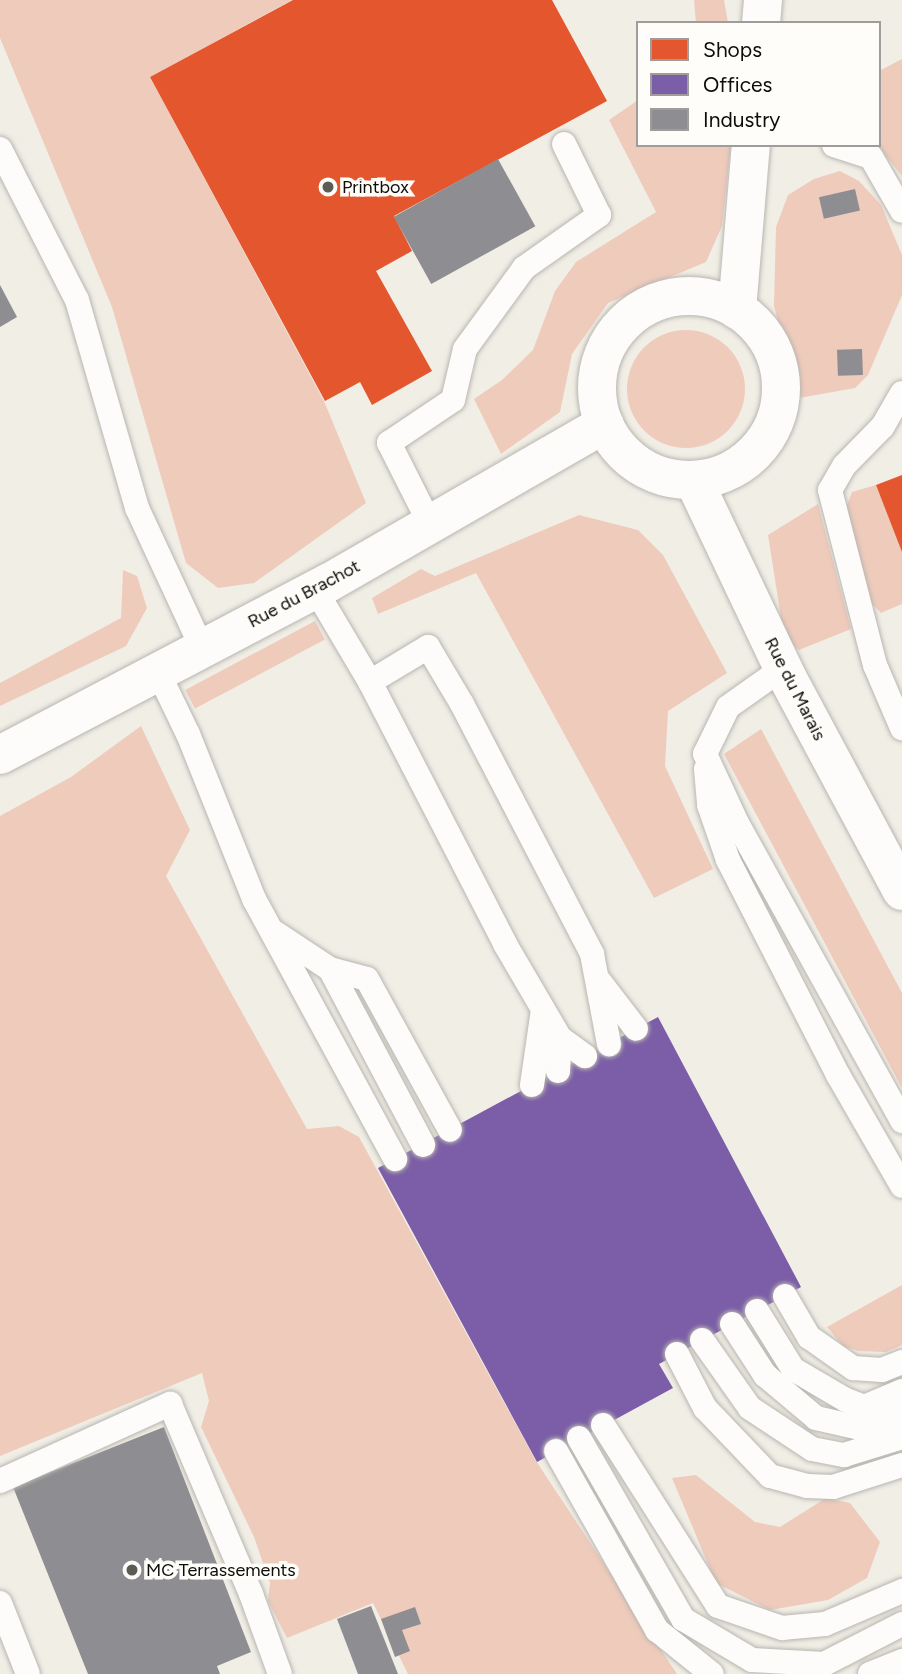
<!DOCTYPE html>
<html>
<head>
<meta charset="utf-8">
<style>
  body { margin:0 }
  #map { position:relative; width:902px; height:1674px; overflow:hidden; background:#f1eee6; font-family:Figtree,sans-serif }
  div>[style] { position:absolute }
  .green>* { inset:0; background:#efcbbc; transform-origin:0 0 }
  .round { border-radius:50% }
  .shops>* { inset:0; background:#e4572e }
  .offices>* { inset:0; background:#7b5ea7 }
  .industry>* { inset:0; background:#8d8d92; transform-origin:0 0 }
  .roads { filter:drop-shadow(0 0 2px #b8b6b0) drop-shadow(0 0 2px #b8b6b0) }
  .service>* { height:24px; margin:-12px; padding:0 12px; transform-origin:12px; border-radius:12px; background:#fdfcfb }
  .minor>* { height:38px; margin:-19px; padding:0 19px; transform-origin:19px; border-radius:19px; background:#fdfcfb }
  .minor>.ring { margin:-19px; padding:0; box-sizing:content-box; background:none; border:38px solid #fdfcfb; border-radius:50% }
  .dots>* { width:19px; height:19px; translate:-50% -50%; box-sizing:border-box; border:4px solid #fefdfa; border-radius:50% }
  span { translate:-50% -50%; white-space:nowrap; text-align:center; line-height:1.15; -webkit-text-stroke:7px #fefdfa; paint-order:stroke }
  .poi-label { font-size:18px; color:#0e0c08 }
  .left { translate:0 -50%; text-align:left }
  .street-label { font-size:18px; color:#0e0c08 }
  .legend { position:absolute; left:636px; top:21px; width:245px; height:126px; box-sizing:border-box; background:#fefdfa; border:2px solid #9e9d99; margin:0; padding:9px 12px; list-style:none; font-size:21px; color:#0e0c08 }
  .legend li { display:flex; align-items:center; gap:14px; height:35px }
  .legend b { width:35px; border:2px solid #9e9d99 }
</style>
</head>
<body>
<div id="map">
  <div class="green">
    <div style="clip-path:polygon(0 0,292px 0,150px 77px,324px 401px,366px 503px,254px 583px,218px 588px,186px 563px,112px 307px,0 38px)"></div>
    <div style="clip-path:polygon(694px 0,724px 0,728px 23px,696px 23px)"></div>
    <div style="clip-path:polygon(902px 59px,902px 176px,877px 145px,879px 71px)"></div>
    <div style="clip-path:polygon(638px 100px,638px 145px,731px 145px,722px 226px,706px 262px,608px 303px,572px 354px,560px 412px,501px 454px,474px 399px,502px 380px,533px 350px,555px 291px,576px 262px,656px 212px,609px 120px)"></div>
    <div style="clip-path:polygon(840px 171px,859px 181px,881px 205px,902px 255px,902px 295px,868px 375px,855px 388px,799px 398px,774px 306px,776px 227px,788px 195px,814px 179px)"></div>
    <div class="round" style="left:627px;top:330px;width:118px;height:118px"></div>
    <div style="clip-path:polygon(876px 485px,902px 549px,902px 604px,881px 613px,863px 594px,845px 511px,852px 492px)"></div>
    <div style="clip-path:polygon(818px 504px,851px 629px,799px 650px,784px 637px,768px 535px)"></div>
    <div style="clip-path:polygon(579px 515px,638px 530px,663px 555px,727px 673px,668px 711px,665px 766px,713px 869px,654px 898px,476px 573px,378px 614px,372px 598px,421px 569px,435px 576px)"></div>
    <div style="clip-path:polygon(123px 570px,137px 576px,147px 608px,126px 646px,0 706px,0 683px,121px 618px)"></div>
    <div style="left:315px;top:621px;width:21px;height:147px;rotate:62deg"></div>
    <div style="clip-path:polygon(141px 726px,190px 830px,166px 876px,307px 1129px,339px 1126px,359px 1137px,536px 1461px,677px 1674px,408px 1674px,373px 1603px,287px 1638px,268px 1601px,270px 1583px,254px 1537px,201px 1427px,209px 1401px,202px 1373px,0 1456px,0 816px,71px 777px)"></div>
    <div style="clip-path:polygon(761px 729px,902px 993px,902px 1088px,724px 754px)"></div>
    <div style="clip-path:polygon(902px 1285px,902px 1345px,886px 1352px,858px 1351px,843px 1346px,827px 1327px)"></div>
    <div style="clip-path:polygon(696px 1475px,755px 1522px,780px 1527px,826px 1498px,850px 1503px,880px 1542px,867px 1578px,828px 1600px,770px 1610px,716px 1583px,672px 1478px)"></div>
  </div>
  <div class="shops">
    <div style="clip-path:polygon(293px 0,552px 0,607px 101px,394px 216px,412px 251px,376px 271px,432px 371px,372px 405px,360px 382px,325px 401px,150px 77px)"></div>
    <div style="clip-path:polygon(902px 475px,902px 552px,876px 485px)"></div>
  </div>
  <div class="offices">
    <div style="clip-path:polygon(658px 1017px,801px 1287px,659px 1364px,673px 1388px,537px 1462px,378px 1168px)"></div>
  </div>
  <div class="industry">
    <div style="left:498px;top:159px;width:77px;height:119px;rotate:61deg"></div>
    <div style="left:855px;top:189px;width:22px;height:37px;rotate:77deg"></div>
    <div style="clip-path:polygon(0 285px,17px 317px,0 327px)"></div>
    <div style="left:862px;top:349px;width:26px;height:25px;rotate:88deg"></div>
    <div style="clip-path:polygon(164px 1427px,251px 1652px,217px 1666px,220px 1674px,88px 1674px,13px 1487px)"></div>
    <div style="clip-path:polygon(371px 1606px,398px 1674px,358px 1674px,337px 1619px)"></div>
    <div style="clip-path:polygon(415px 1607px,421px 1624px,402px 1630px,410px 1651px,395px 1657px,381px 1619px)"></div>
  </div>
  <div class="roads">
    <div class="service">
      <div style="left:834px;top:145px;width:39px;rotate:18deg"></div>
      <div style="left:871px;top:157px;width:62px;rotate:60.1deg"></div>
      <div style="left:0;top:149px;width:169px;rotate:63deg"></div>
      <div style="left:77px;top:300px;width:216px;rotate:73.9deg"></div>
      <div style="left:137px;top:508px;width:154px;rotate:65.1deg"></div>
      <div style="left:902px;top:393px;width:39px;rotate:120deg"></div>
      <div style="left:882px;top:427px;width:54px;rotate:134.3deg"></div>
      <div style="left:844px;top:466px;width:28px;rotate:120deg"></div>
      <div style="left:830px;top:490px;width:181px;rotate:75.6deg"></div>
      <div style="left:875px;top:665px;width:69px;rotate:66.8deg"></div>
      <div style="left:430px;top:524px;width:91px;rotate:-116.8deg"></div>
      <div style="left:389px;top:443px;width:77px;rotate:-33.9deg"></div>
      <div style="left:453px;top:400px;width:52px;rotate:-76.8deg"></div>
      <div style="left:465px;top:349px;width:100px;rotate:-53.9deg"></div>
      <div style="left:524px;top:268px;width:92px;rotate:-35.2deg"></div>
      <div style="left:599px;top:215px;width:79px;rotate:-116.2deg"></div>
      <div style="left:315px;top:589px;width:108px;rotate:59.4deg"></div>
      <div style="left:370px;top:682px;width:68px;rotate:-31.1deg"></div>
      <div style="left:428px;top:647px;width:66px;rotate:59.2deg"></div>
      <div style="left:462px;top:704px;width:282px;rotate:62.5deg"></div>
      <div style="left:592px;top:954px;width:92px;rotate:79.3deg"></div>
      <div style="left:783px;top:668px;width:67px;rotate:144.7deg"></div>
      <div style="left:728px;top:707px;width:52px;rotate:116.1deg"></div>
      <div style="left:705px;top:754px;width:76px;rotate:65.1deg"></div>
      <div style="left:737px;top:823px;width:341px;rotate:61deg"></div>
      <div style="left:157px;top:670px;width:71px;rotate:64.2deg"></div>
      <div style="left:188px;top:734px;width:178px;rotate:68.2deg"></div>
      <div style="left:254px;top:899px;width:296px;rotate:61.5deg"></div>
      <div style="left:370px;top:682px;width:295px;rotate:62.7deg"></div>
      <div style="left:505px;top:944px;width:109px;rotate:59.7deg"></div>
      <div style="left:560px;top:1038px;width:31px;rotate:36deg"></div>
      <div style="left:706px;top:769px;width:36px;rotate:85deg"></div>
      <div style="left:709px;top:805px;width:58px;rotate:70.9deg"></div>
      <div style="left:728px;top:860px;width:242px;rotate:62.9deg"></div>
      <div style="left:838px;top:1075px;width:128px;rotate:60deg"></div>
      <div style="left:274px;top:932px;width:67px;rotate:33.5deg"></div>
      <div style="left:330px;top:969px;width:199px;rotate:62.1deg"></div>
      <div style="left:330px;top:969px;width:38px;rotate:15deg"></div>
      <div style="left:367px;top:979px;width:172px;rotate:61.2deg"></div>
      <div style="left:600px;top:982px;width:59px;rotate:52.5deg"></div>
      <div style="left:558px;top:1071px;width:33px;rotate:-87deg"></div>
      <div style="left:532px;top:1085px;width:76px;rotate:-81.7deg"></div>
      <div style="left:785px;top:1296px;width:48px;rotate:59.7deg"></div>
      <div style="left:809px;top:1337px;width:54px;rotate:35.2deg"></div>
      <div style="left:853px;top:1368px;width:29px;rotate:4deg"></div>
      <div style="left:882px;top:1370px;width:22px;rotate:-22deg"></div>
      <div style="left:757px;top:1311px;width:68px;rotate:58.2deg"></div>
      <div style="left:793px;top:1369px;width:61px;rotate:30.3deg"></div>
      <div style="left:846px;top:1400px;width:19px;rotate:21deg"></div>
      <div style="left:864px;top:1407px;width:41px;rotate:-22.8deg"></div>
      <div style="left:732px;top:1324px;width:61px;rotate:57.1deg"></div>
      <div style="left:765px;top:1375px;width:67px;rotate:40.1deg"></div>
      <div style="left:816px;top:1418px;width:45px;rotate:12.8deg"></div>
      <div style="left:860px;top:1428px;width:44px;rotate:-18.4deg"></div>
      <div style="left:702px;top:1340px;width:83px;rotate:54.8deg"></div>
      <div style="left:750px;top:1408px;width:74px;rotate:33.5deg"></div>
      <div style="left:812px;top:1449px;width:33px;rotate:11deg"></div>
      <div style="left:844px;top:1455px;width:61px;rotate:-17.2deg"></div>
      <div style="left:677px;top:1354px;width:61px;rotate:62.6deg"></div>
      <div style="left:705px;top:1408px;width:94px;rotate:46.3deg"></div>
      <div style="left:770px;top:1476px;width:38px;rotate:15deg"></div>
      <div style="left:807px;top:1486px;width:26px;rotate:2deg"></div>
      <div style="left:833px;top:1487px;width:72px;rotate:-17.7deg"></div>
      <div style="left:603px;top:1425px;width:214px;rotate:57.6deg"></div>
      <div style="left:718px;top:1606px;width:68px;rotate:19deg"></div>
      <div style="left:782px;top:1628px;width:43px;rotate:-5.3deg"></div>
      <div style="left:825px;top:1624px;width:84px;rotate:-23.2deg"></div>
      <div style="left:579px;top:1438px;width:209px;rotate:60.1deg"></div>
      <div style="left:683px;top:1619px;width:80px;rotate:30.7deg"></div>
      <div style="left:752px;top:1660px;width:72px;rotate:3.2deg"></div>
      <div style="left:824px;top:1664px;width:88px;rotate:-27.1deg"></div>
      <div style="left:556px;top:1451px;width:206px;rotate:60.6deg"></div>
      <div style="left:657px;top:1630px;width:70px;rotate:38.7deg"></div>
      <div style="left:0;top:1481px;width:187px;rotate:-24.4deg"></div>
      <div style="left:170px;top:1404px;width:207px;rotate:66.9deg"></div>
      <div style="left:251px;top:1594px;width:85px;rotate:70.1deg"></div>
      <div style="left:0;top:1603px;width:76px;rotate:68.5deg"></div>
      <div style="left:870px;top:1674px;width:35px;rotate:-22deg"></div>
    </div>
    <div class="minor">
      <div style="left:761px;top:23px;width:23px;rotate:-85deg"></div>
      <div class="ring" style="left:597px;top:296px;width:146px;height:146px"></div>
      <div style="left:737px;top:310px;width:166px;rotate:-85.2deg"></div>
      <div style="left:695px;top:483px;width:212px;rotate:64.6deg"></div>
      <div style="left:786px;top:675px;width:245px;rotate:61.8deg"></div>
      <div style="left:0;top:755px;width:370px;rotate:-27.7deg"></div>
      <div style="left:328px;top:583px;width:319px;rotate:-29.9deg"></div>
    </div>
  </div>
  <div class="dots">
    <div style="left:328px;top:187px;background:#5d5b56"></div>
    <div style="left:132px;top:1570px;background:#5d5b56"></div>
  </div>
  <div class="poi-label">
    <span class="left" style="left:342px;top:187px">Printbox</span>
    <span class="left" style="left:146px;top:1570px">MC Terrassements</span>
  </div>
  <div class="street-label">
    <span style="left:304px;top:594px;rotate:-28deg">Rue du Brachot</span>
    <span style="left:795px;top:689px;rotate:63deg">Rue du Marais</span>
  </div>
  <ul class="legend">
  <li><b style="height:19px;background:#e4572e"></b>Shops</li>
  <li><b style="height:19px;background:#7b5ea7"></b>Offices</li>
  <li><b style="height:19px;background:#8d8d92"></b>Industry</li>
  </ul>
</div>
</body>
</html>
